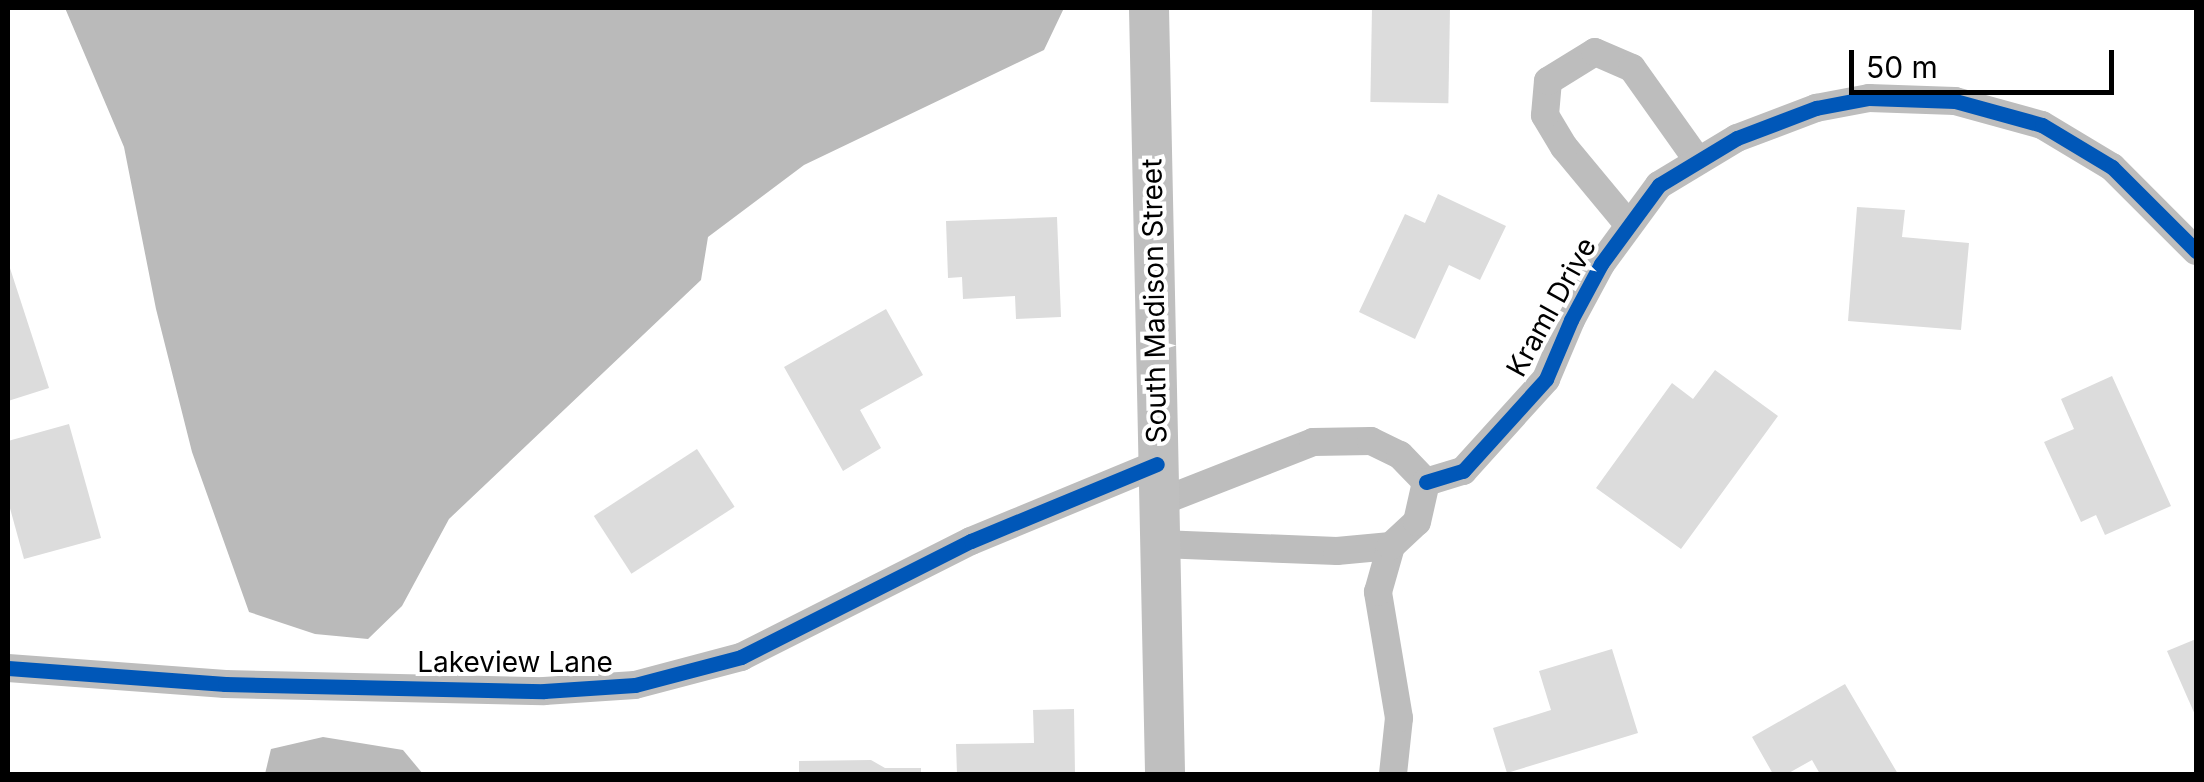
<!DOCTYPE html>
<html>
<head>
<meta charset="utf-8">
<style>
  body { margin:0 }
  #map { position:relative; width:2204px; height:782px; overflow:hidden; background:#fff; font-family:Inter,sans-serif }
  div>[style] { position:absolute }
  .water>* { inset:0; background:#bababa }
  .building>* { inset:0; background:#dcdcdc; transform-origin:0 0 }
  .street>* { height:28px; margin:-14px; padding:0 14px; transform-origin:14px; border-radius:14px; background:#bdbdbd }
  .secondary>* { height:40px; margin:-20px; padding:0 20px; transform-origin:20px; border-radius:20px; background:#bfbfbf }
  .cycleway>* { height:15px; margin:-7.5px; padding:0 7.5px; transform-origin:7.5px; border-radius:7.5px; background:#0057b8 }
  span { translate:-50% -50%; white-space:nowrap; text-align:center; line-height:1.15; -webkit-text-stroke:8px #fff; paint-order:stroke }
  .street-label { font-size:28px; color:#000 }
  .frame { position:absolute; inset:0; border:10px solid #000; pointer-events:none }
  .scale { position:absolute; left:1849px; top:50px; width:265px; height:45px; box-sizing:border-box; border:5px solid #000; border-top:0; padding-left:12px; font-size:30px; line-height:35px; white-space:nowrap; color:#000; -webkit-text-stroke:8px #fff; paint-order:stroke }
</style>
</head>
<body>
<div id="map">
  <div class="water">
    <div style="clip-path:polygon(65px 8px,1064px 8px,1044px 50px,804px 165px,708px 237px,701px 280px,449px 519px,402px 606px,368px 639px,315px 634px,249px 612px,192px 452px,156px 309px,124px 147px)"></div>
    <div style="clip-path:polygon(323px 737px,403px 750px,423px 774px,265px 774px,271px 749px)"></div>
  </div>
  <div class="building">
    <div style="left:1372px;top:8px;width:78px;height:94px;rotate:1deg"></div>
    <div style="clip-path:polygon(1438px 194px,1506px 226px,1480px 280px,1449px 265px,1415px 339px,1359px 312px,1405px 214px,1425px 223px)"></div>
    <div style="clip-path:polygon(1857px 207px,1905px 210px,1902px 237px,1969px 243px,1961px 330px,1848px 321px)"></div>
    <div style="clip-path:polygon(1057px 217px,1061px 317px,1016px 319px,1015px 296px,963px 299px,962px 277px,948px 278px,946px 221px)"></div>
    <div style="clip-path:polygon(8px 262px,49px 388px,8px 401px)"></div>
    <div style="clip-path:polygon(886px 309px,923px 375px,860px 410px,881px 448px,843px 471px,784px 367px)"></div>
    <div style="clip-path:polygon(1715px 370px,1778px 416px,1681px 549px,1596px 488px,1672px 383px,1693px 399px)"></div>
    <div style="clip-path:polygon(2112px 376px,2171px 506px,2105px 535px,2096px 515px,2081px 522px,2044px 442px,2074px 429px,2061px 399px)"></div>
    <div style="clip-path:polygon(69px 424px,101px 538px,24px 559px,8px 501px,8px 441px)"></div>
    <div style="left:697px;top:449px;width:69px;height:123px;rotate:57deg"></div>
    <div style="clip-path:polygon(2196px 639px,2196px 717px,2167px 651px)"></div>
    <div style="clip-path:polygon(1612px 649px,1638px 733px,1507px 773px,1493px 728px,1551px 710px,1539px 671px)"></div>
    <div style="clip-path:polygon(1845px 684px,1898px 774px,1820px 774px,1812px 760px,1787px 774px,1773px 774px,1752px 737px)"></div>
    <div style="clip-path:polygon(1074px 709px,1075px 774px,957px 774px,956px 744px,1034px 743px,1033px 710px)"></div>
    <div style="clip-path:polygon(871px 760px,885px 768px,921px 768px,921px 774px,799px 774px,799px 761px)"></div>
  </div>
  <div class="street">
    <div style="left:1628px;top:224px;width:100px;rotate:-129.7deg"></div>
    <div style="left:1564px;top:147px;width:37px;rotate:-121deg"></div>
    <div style="left:1545px;top:115px;width:34px;rotate:-85deg"></div>
    <div style="left:1548px;top:81px;width:55px;rotate:-31.7deg"></div>
    <div style="left:1595px;top:52px;width:40px;rotate:23.4deg"></div>
    <div style="left:1632px;top:68px;width:114px;rotate:54.6deg"></div>
    <div style="left:1426px;top:482px;width:39px;rotate:-17deg"></div>
    <div style="left:1463px;top:471px;width:124px;rotate:-47.9deg"></div>
    <div style="left:1546px;top:379px;width:64px;rotate:-67deg"></div>
    <div style="left:1571px;top:320px;width:64px;rotate:-61.8deg"></div>
    <div style="left:1601px;top:264px;width:98px;rotate:-53.7deg"></div>
    <div style="left:1659px;top:185px;width:91px;rotate:-31.1deg"></div>
    <div style="left:1737px;top:138px;width:85px;rotate:-20.8deg"></div>
    <div style="left:1816px;top:108px;width:54px;rotate:-10.7deg"></div>
    <div style="left:1869px;top:98px;width:86px;rotate:2deg"></div>
    <div style="left:1955px;top:101px;width:90px;rotate:15.4deg"></div>
    <div style="left:2042px;top:125px;width:82px;rotate:31deg"></div>
    <div style="left:2112px;top:167px;width:119px;rotate:45deg"></div>
    <div style="left:1160px;top:502px;width:164px;rotate:-21.4deg"></div>
    <div style="left:1313px;top:442px;width:58px;rotate:-1deg"></div>
    <div style="left:1371px;top:441px;width:32px;rotate:26deg"></div>
    <div style="left:1400px;top:455px;width:37px;rotate:46deg"></div>
    <div style="left:1161px;top:544px;width:176px;rotate:2.3deg"></div>
    <div style="left:1337px;top:551px;width:54px;rotate:-5.3deg"></div>
    <div style="left:8px;top:668px;width:218px;rotate:4.2deg"></div>
    <div style="left:225px;top:684px;width:319px;rotate:1.3deg"></div>
    <div style="left:544px;top:691px;width:91px;rotate:-3.8deg"></div>
    <div style="left:635px;top:685px;width:110px;rotate:-14.8deg"></div>
    <div style="left:741px;top:657px;width:258px;rotate:-26.8deg"></div>
    <div style="left:971px;top:541px;width:201px;rotate:-22.5deg"></div>
    <div style="left:1393px;top:774px;width:56px;rotate:-83.9deg"></div>
    <div style="left:1399px;top:718px;width:128px;rotate:-99.5deg"></div>
    <div style="left:1378px;top:592px;width:48px;rotate:-74.2deg"></div>
    <div style="left:1391px;top:546px;width:35px;rotate:-43deg"></div>
    <div style="left:1417px;top:522px;width:41px;rotate:-77.3deg"></div>
  </div>
  <div class="secondary">
    <div style="left:1149px;top:8px;width:766px;rotate:88.8deg"></div>
  </div>
  <div class="cycleway">
    <div style="left:1426px;top:482px;width:39px;rotate:-17deg"></div>
    <div style="left:1463px;top:471px;width:124px;rotate:-47.9deg"></div>
    <div style="left:1546px;top:379px;width:64px;rotate:-67deg"></div>
    <div style="left:1571px;top:320px;width:64px;rotate:-61.8deg"></div>
    <div style="left:1601px;top:264px;width:98px;rotate:-53.7deg"></div>
    <div style="left:1659px;top:185px;width:91px;rotate:-31.1deg"></div>
    <div style="left:1737px;top:138px;width:85px;rotate:-20.8deg"></div>
    <div style="left:1816px;top:108px;width:54px;rotate:-10.7deg"></div>
    <div style="left:1869px;top:98px;width:86px;rotate:2deg"></div>
    <div style="left:1955px;top:101px;width:90px;rotate:15.4deg"></div>
    <div style="left:2042px;top:125px;width:82px;rotate:31deg"></div>
    <div style="left:2112px;top:167px;width:119px;rotate:45deg"></div>
    <div style="left:8px;top:668px;width:218px;rotate:4.2deg"></div>
    <div style="left:225px;top:684px;width:319px;rotate:1.3deg"></div>
    <div style="left:544px;top:691px;width:91px;rotate:-3.8deg"></div>
    <div style="left:635px;top:685px;width:110px;rotate:-14.8deg"></div>
    <div style="left:741px;top:657px;width:258px;rotate:-26.8deg"></div>
    <div style="left:971px;top:541px;width:201px;rotate:-22.5deg"></div>
  </div>
  <div class="street-label">
    <span style="left:1154px;top:301px;rotate:-91deg">South Madison Street</span>
    <span style="left:1551px;top:307px;rotate:-61deg">Kraml Drive</span>
    <span style="left:515px;top:662px">Lakeview Lane</span>
  </div>
  <div class="frame"></div>
  <div class="scale">50 m</div>
</div>
</body>
</html>
